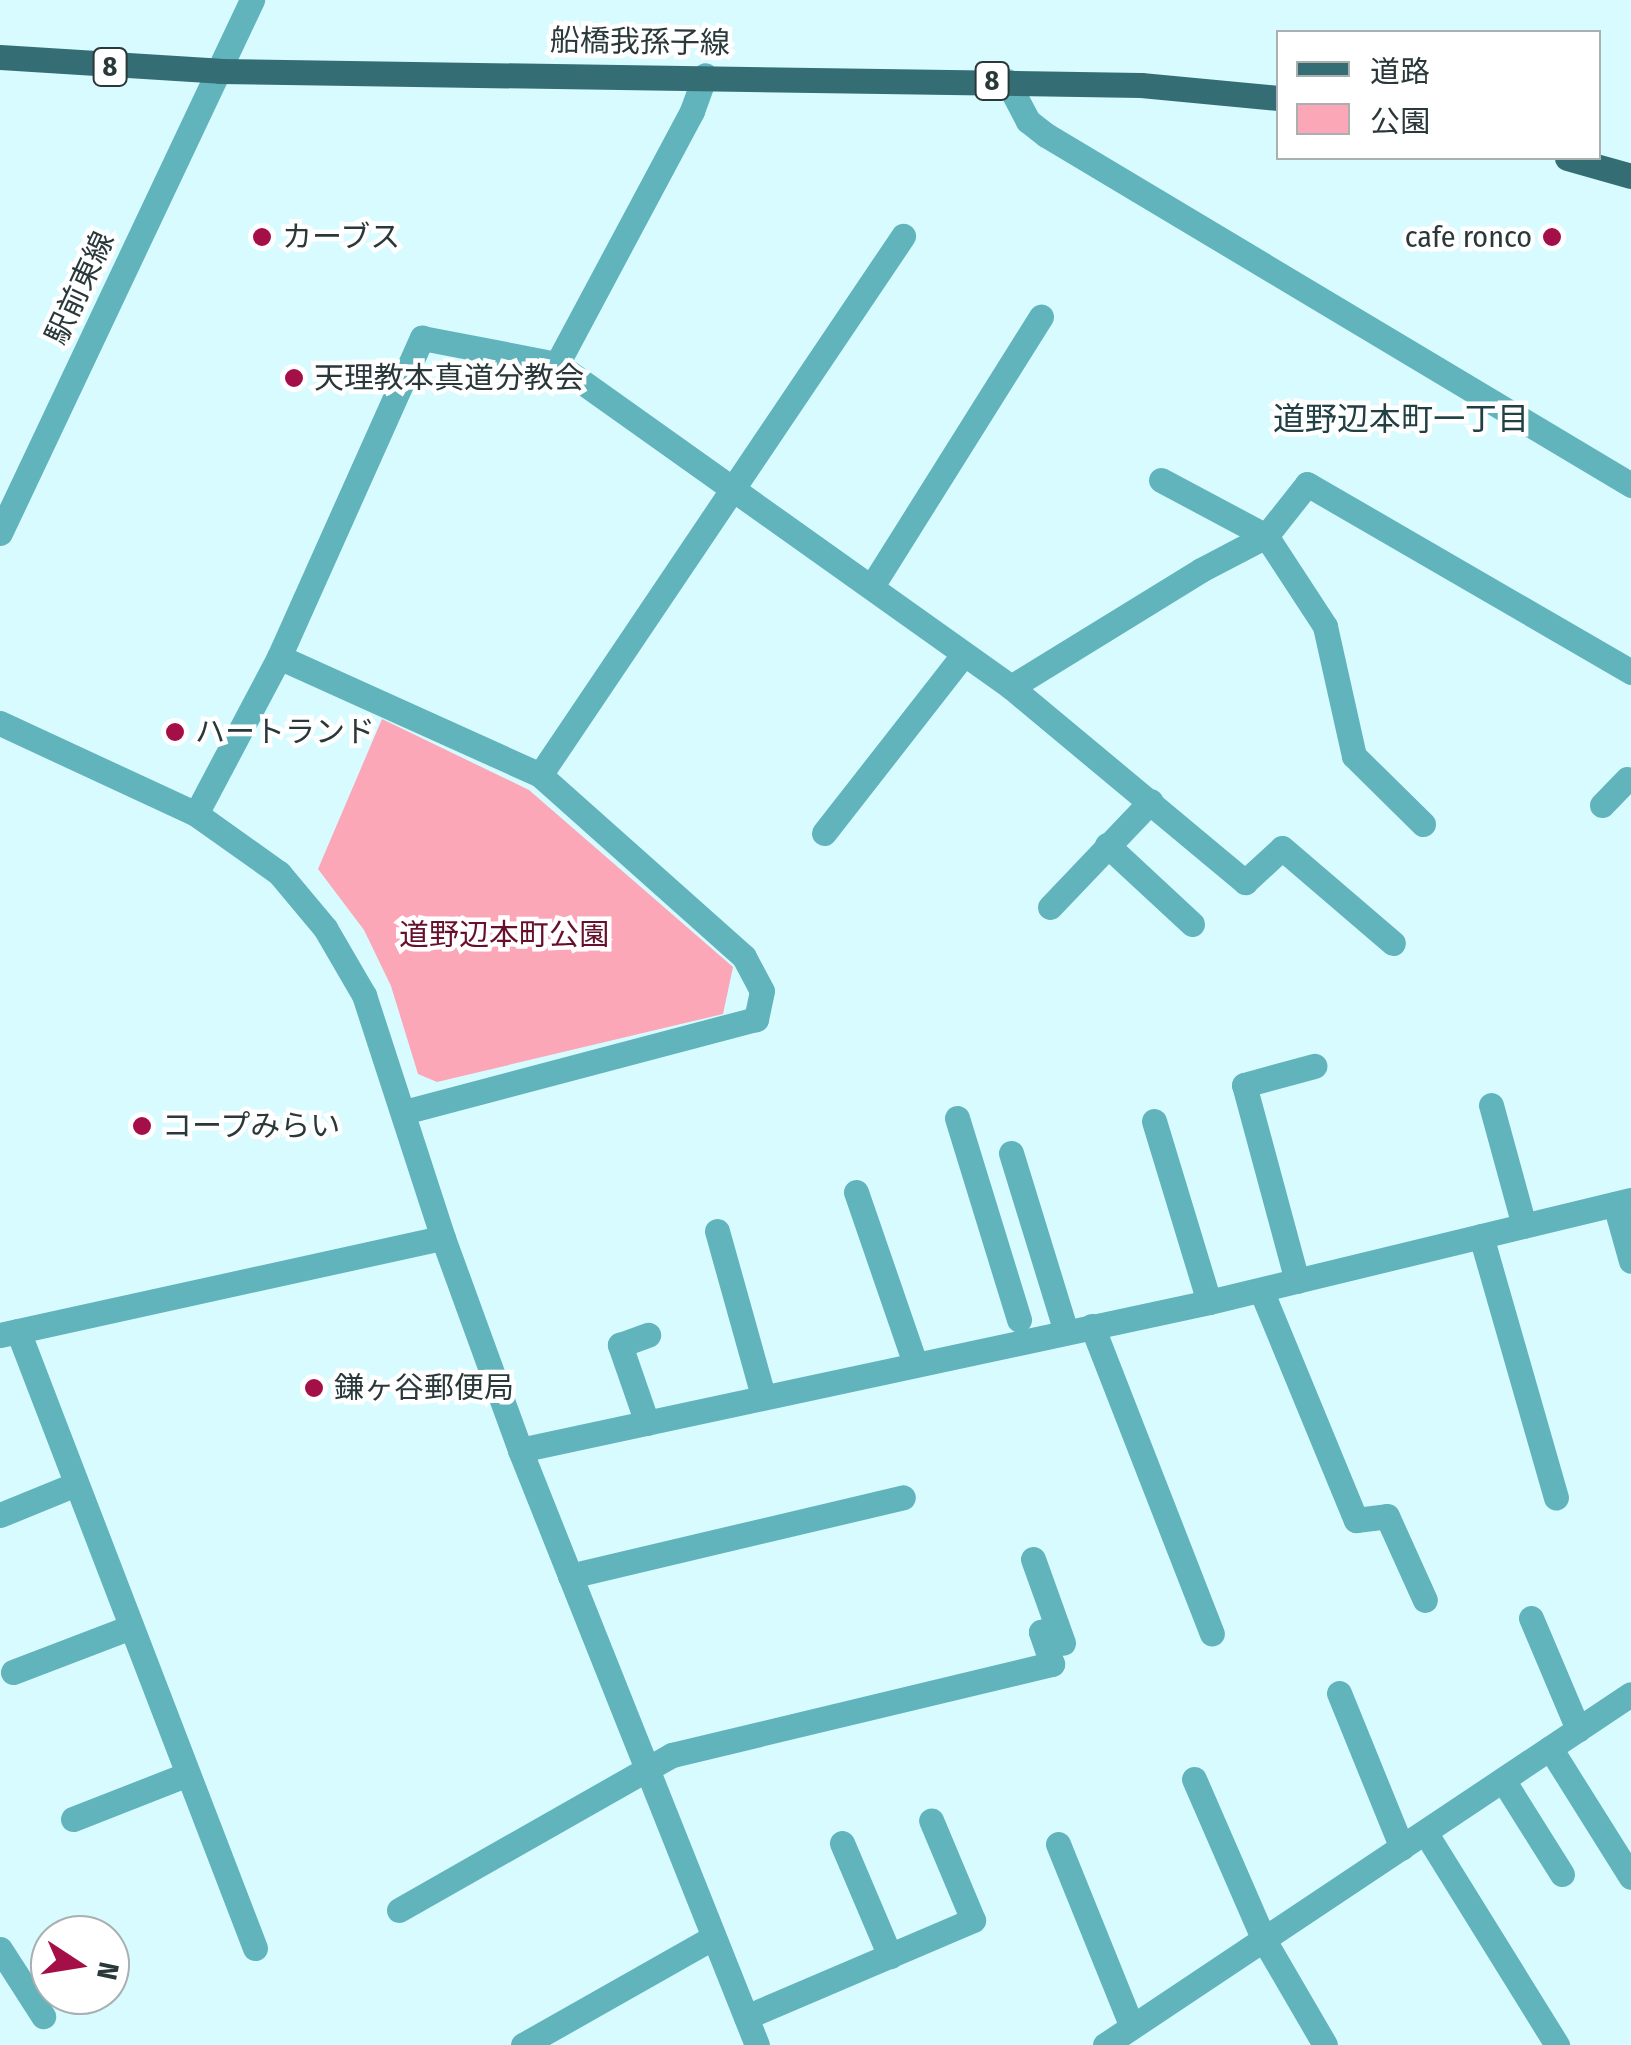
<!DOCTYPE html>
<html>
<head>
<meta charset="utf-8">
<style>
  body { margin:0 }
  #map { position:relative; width:1631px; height:2045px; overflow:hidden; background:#d7fbff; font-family:"Fira Sans Condensed","Noto Sans JP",sans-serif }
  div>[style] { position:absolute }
  .green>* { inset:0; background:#fba7b7 }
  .minor>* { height:25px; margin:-12.5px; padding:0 12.5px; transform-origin:12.5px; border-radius:12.5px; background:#61b3bc }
  .major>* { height:25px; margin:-12.5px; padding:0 12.5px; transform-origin:12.5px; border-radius:12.5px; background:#346e74 }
  .dots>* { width:28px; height:28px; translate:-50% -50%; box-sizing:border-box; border:5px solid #fff; border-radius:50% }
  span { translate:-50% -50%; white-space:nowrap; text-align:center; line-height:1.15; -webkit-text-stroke:9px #fff; paint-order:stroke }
  .shield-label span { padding:2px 8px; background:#fff; border:2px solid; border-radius:8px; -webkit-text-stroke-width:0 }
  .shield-label { font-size:28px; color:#2a3839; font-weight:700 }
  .street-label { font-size:30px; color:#2a3839 }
  .poi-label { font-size:30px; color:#2a3839 }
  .left { translate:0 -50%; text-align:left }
  .right { translate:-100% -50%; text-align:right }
  .park-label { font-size:30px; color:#67102c }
  .neighbourhood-label { font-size:32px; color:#214044 }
  .legend { position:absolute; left:1276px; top:30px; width:325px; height:130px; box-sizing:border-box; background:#fff; border:2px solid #aaafb0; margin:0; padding:12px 18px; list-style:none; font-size:30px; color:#2a3839 }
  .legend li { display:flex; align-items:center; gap:20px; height:50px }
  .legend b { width:50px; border:2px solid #aaafb0 }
  .north { position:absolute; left:30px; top:1915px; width:100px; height:100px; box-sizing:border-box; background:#fff; border:2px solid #aaafb0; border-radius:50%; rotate:102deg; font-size:28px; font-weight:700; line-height:40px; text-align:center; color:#2a3839 }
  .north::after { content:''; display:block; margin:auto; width:35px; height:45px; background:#a50f48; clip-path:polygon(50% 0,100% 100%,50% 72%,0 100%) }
</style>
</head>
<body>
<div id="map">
  <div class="green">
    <div style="clip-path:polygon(382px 719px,529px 790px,733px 967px,723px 1014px,437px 1082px,418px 1074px,391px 986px,364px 930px,318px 869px)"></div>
  </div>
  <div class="minor">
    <div style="left:1007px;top:81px;width:45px;rotate:62.3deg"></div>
    <div style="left:1028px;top:121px;width:23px;rotate:38deg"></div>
    <div style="left:1046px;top:135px;width:682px;rotate:30.89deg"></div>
    <div style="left:557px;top:364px;width:287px;rotate:-61.9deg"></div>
    <div style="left:692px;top:111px;width:38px;rotate:-70deg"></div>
    <div style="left:0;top:533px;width:590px;rotate:-64.7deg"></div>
    <div style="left:872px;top:586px;width:318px;rotate:-57.9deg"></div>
    <div style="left:279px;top:657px;width:286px;rotate:24.3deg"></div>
    <div style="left:540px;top:775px;width:273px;rotate:41.7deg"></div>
    <div style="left:744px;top:957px;width:38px;rotate:62deg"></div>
    <div style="left:762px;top:991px;width:29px;rotate:102deg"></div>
    <div style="left:756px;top:1019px;width:364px;rotate:165.2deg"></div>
    <div style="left:1011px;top:687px;width:223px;rotate:-31.6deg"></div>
    <div style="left:1201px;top:570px;width:73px;rotate:-27.6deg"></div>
    <div style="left:1266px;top:536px;width:119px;rotate:-151.9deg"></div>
    <div style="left:0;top:723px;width:216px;rotate:24.9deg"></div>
    <div style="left:196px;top:814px;width:102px;rotate:35.4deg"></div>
    <div style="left:279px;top:873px;width:72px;rotate:50.1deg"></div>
    <div style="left:325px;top:928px;width:78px;rotate:59.8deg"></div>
    <div style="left:364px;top:995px;width:256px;rotate:72deg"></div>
    <div style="left:443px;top:1238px;width:226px;rotate:70deg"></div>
    <div style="left:520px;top:1450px;width:640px;rotate:68.28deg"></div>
    <div style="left:540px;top:775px;width:650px;rotate:-56.04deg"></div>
    <div style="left:1602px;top:805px;width:36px;rotate:-46deg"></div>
    <div style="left:196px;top:814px;width:178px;rotate:-62.1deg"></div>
    <div style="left:279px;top:657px;width:350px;rotate:-65.9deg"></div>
    <div style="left:422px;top:338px;width:137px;rotate:10.9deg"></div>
    <div style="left:557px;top:364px;width:557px;rotate:35.43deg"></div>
    <div style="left:1011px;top:687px;width:305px;rotate:39.8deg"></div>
    <div style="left:1245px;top:882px;width:50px;rotate:-42.6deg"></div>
    <div style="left:1282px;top:848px;width:146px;rotate:40.6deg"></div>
    <div style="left:1423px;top:824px;width:97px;rotate:-135.4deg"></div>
    <div style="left:1354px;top:756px;width:133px;rotate:-102.6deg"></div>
    <div style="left:1325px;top:626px;width:108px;rotate:-123.2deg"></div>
    <div style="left:1266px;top:536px;width:66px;rotate:-51.7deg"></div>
    <div style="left:1307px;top:484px;width:375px;rotate:30.1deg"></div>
    <div style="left:824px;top:833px;width:226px;rotate:-52deg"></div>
    <div style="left:1107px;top:845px;width:116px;rotate:42.9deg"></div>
    <div style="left:1050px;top:907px;width:146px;rotate:-46.4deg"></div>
    <div style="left:1491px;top:1105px;width:125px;rotate:74.7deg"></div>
    <div style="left:957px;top:1118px;width:211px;rotate:72.9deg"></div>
    <div style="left:1154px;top:1121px;width:189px;rotate:73.1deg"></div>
    <div style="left:1011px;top:1153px;width:187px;rotate:72.9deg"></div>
    <div style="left:856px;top:1192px;width:181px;rotate:71deg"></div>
    <div style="left:1615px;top:1204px;width:59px;rotate:74.3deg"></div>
    <div style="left:717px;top:1231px;width:171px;rotate:74.4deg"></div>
    <div style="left:1481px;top:1236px;width:272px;rotate:74deg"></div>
    <div style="left:1297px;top:1281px;width:203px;rotate:-105.1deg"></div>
    <div style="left:1244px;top:1085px;width:73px;rotate:-15.2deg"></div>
    <div style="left:1261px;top:1290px;width:249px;rotate:67.6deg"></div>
    <div style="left:1356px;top:1520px;width:31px;rotate:-7deg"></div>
    <div style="left:1387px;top:1516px;width:92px;rotate:65.7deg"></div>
    <div style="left:1092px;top:1326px;width:330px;rotate:68.7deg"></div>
    <div style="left:18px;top:1331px;width:661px;rotate:68.99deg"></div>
    <div style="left:0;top:1335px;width:453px;rotate:-12.4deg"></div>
    <div style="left:647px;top:1423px;width:83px;rotate:-109.1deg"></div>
    <div style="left:620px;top:1345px;width:30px;rotate:-20deg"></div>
    <div style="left:520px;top:1450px;width:705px;rotate:-12.12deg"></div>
    <div style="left:1209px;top:1302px;width:434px;rotate:-13.6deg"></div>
    <div style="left:0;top:1515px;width:82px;rotate:-22.2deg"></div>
    <div style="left:1033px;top:1559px;width:89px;rotate:70.3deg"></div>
    <div style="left:570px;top:1576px;width:342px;rotate:-13.3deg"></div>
    <div style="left:1531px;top:1618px;width:121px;rotate:67.1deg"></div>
    <div style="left:13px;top:1672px;width:126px;rotate:-20.9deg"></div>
    <div style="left:1339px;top:1693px;width:167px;rotate:67.9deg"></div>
    <div style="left:1550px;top:1748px;width:152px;rotate:57.9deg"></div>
    <div style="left:1194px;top:1779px;width:176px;rotate:66.5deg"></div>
    <div style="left:1264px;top:1940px;width:121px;rotate:59.8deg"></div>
    <div style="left:1503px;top:1780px;width:111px;rotate:57.9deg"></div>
    <div style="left:73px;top:1819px;width:123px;rotate:-21.4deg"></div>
    <div style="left:1425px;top:1832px;width:251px;rotate:58.2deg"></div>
    <div style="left:842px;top:1843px;width:123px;rotate:67deg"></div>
    <div style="left:1058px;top:1844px;width:197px;rotate:68deg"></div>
    <div style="left:399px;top:1910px;width:314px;rotate:-29.6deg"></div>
    <div style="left:672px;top:1755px;width:391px;rotate:-13.5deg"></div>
    <div style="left:1052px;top:1664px;width:34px;rotate:-109deg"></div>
    <div style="left:1041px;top:1632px;width:16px;rotate:-14deg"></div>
    <div style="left:0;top:1949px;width:80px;rotate:57.3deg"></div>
    <div style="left:746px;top:2017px;width:247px;rotate:-23.1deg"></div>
    <div style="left:973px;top:1920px;width:108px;rotate:-112.8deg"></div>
    <div style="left:523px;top:2045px;width:219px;rotate:-29.5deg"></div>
    <div style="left:1105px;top:2045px;width:632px;rotate:-33.72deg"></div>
  </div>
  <div class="major">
    <div style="left:0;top:57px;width:220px;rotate:3.6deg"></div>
    <div style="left:220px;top:71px;width:921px;rotate:0.87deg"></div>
    <div style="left:1141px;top:85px;width:138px;rotate:5.4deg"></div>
    <div style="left:1567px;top:158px;width:66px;rotate:15.7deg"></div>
  </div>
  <div class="dots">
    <div style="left:262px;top:237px;background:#a50f48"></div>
    <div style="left:1552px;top:237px;background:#a50f48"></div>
    <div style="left:294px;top:378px;background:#a50f48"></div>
    <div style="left:175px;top:732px;background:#a50f48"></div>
    <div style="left:142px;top:1126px;background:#a50f48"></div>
    <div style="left:314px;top:1388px;background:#a50f48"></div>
  </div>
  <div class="shield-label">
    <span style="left:110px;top:67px">8</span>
    <span style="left:992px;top:81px">8</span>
  </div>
  <div class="street-label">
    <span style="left:640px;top:42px;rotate:1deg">船橋我孫子線</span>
    <span style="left:80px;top:288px;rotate:-65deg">駅前東線</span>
  </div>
  <div class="poi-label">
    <span class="left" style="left:282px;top:237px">カーブス</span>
    <span class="right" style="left:1532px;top:237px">cafe ronco</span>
    <span class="left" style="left:314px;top:378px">天理教本真道分教会</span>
    <span class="left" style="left:195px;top:732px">ハートランド</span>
    <span class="left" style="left:162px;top:1126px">コープみらい</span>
    <span class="left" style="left:334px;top:1388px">鎌ヶ谷郵便局</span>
  </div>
  <div class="park-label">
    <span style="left:504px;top:935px">道野辺本町公園</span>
  </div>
  <div class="neighbourhood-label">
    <span style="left:1401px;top:419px">道野辺本町一丁目</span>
  </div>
  <ul class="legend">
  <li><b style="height:12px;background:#346e74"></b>道路</li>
  <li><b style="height:28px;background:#fba7b7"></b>公園</li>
  </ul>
  <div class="north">N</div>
</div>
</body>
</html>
